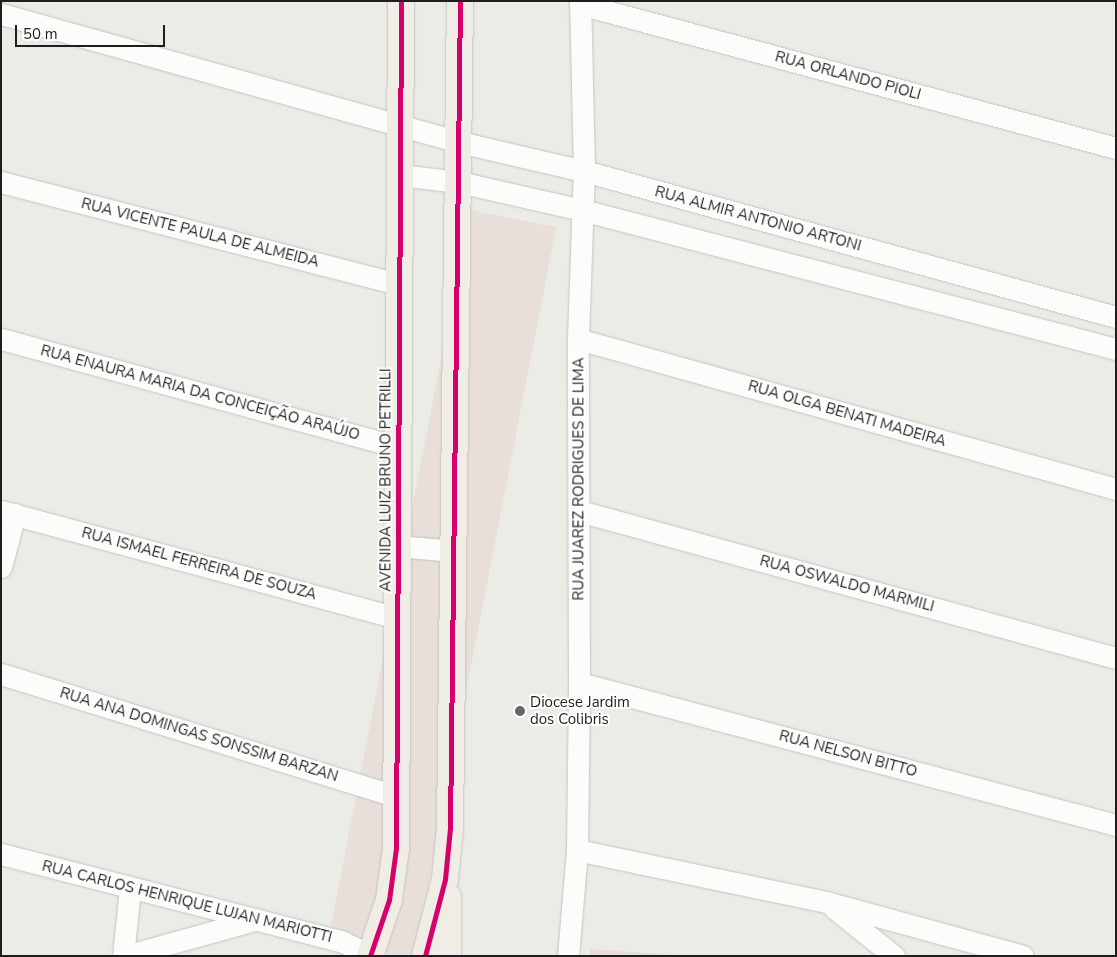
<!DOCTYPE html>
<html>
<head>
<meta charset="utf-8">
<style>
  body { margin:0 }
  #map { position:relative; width:1117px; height:957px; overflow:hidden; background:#ecece7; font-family:"Nunito Sans",sans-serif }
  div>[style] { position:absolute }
  .commercial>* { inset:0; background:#e9dfda; transform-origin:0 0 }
  .roads { filter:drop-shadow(0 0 1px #c3c3c1) drop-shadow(0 0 1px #c3c3c1) }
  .minor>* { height:21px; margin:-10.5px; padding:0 10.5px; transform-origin:10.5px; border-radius:10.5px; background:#fcfcfb }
  .major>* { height:26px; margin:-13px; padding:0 13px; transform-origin:13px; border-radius:13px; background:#efede5 }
  .cycleway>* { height:5px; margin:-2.5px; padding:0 2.5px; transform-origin:2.5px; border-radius:2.5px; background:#d6006c }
  .dots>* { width:14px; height:14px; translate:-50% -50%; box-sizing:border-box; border:2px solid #fff; border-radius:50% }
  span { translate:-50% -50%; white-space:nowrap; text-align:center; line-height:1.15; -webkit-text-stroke:4px #fff; paint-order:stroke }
  .street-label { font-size:15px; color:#1e1e1e }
  .poi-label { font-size:15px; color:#1e1e1e }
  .left { translate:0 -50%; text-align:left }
  .frame { position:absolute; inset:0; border:2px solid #1e1e1e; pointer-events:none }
  .scale { position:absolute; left:15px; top:25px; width:150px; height:22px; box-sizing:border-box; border:2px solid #1e1e1e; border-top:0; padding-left:6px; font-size:15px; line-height:18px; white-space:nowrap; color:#1e1e1e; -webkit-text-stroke:4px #fff; paint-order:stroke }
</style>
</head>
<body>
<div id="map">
  <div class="commercial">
    <div style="left:470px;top:210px;width:88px;height:746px;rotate:11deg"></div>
    <div style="clip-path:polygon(590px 949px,695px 956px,590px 956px)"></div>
  </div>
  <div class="roads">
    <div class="minor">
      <div style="left:580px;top:4px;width:555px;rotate:15.04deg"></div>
      <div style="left:1px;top:14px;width:476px;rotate:15.6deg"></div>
      <div style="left:459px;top:142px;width:128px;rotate:13.1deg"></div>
      <div style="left:584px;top:171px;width:552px;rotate:15.35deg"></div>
      <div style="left:400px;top:175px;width:59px;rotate:6.8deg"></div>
      <div style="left:459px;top:182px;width:126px;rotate:12.8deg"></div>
      <div style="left:582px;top:210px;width:552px;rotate:14.59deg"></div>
      <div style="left:1px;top:182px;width:411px;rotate:14.4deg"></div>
      <div style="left:1px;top:339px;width:411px;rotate:15.2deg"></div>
      <div style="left:578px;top:339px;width:559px;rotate:15.58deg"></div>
      <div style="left:1px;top:511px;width:410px;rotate:15.1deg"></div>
      <div style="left:579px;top:511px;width:557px;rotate:15.31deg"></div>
      <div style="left:398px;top:546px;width:55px;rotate:5.2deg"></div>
      <div style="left:1px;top:567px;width:55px;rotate:-75.2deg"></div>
      <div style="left:1px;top:674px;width:413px;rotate:17.2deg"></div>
      <div style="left:579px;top:683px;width:555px;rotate:14.81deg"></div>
      <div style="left:577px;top:850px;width:254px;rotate:11.8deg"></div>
      <div style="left:826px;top:902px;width:204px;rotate:15.3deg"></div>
      <div style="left:1px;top:854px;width:353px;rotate:14.4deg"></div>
      <div style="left:343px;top:942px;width:30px;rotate:26deg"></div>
      <div style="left:834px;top:908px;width:77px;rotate:38.7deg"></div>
      <div style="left:123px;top:956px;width:68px;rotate:-84.1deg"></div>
      <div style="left:125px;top:956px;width:135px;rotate:-15.5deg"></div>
      <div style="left:568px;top:956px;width:106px;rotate:-85.1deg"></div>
      <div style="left:577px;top:850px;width:167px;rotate:-89.3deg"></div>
      <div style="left:579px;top:683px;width:344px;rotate:-90.2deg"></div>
      <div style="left:578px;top:339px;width:168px;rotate:-88deg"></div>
      <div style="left:584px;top:171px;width:170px;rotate:-91.3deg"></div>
    </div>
    <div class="major">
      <div style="left:448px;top:897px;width:59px;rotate:90deg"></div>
      <div style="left:370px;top:956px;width:59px;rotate:-71.3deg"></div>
      <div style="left:389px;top:900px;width:52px;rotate:-82.3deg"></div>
      <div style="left:396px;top:848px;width:847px;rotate:-89.66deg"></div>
      <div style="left:425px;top:956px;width:80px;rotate:-75.4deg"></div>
      <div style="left:445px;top:879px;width:51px;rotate:-84.4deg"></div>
      <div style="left:450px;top:828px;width:827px;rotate:-89.31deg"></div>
    </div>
  </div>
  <div class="cycleway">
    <div style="left:370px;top:956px;width:59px;rotate:-71.3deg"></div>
    <div style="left:389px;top:900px;width:52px;rotate:-82.3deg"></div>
    <div style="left:396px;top:848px;width:847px;rotate:-89.66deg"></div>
    <div style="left:425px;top:956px;width:80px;rotate:-75.4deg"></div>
    <div style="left:445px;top:879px;width:51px;rotate:-84.4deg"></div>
    <div style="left:450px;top:828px;width:827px;rotate:-89.31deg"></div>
  </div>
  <div class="dots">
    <div style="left:520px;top:711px;background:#666664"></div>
  </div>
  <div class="street-label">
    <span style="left:848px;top:76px;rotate:15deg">RUA ORLANDO PIOLI</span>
    <span style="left:758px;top:219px;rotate:15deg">RUA ALMIR ANTONIO ARTONI</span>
    <span style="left:200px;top:233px;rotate:14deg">RUA VICENTE PAULA DE ALMEIDA</span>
    <span style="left:200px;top:393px;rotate:15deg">RUA ENAURA MARIA DA CONCEIÇÃO ARAÚJO</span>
    <span style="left:847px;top:414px;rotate:16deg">RUA OLGA BENATI MADEIRA</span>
    <span style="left:579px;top:479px;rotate:-90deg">RUA JUAREZ RODRIGUES DE LIMA</span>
    <span style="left:386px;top:480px;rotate:-90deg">AVENIDA LUIZ BRUNO PETRILLI</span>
    <span style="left:199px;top:564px;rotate:15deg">RUA ISMAEL FERREIRA DE SOUZA</span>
    <span style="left:847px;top:584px;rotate:15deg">RUA OSWALDO MARMILI</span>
    <span style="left:199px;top:735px;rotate:17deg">RUA ANA DOMINGAS SONSSIM BARZAN</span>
    <span style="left:848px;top:754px;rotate:15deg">RUA NELSON BITTO</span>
    <span style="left:187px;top:902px;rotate:14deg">RUA CARLOS HENRIQUE LUJAN MARIOTTI</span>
  </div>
  <div class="poi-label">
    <span class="left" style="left:530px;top:711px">Diocese Jardim<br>dos Colibris</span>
  </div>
  <div class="frame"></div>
  <div class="scale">50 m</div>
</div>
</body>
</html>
